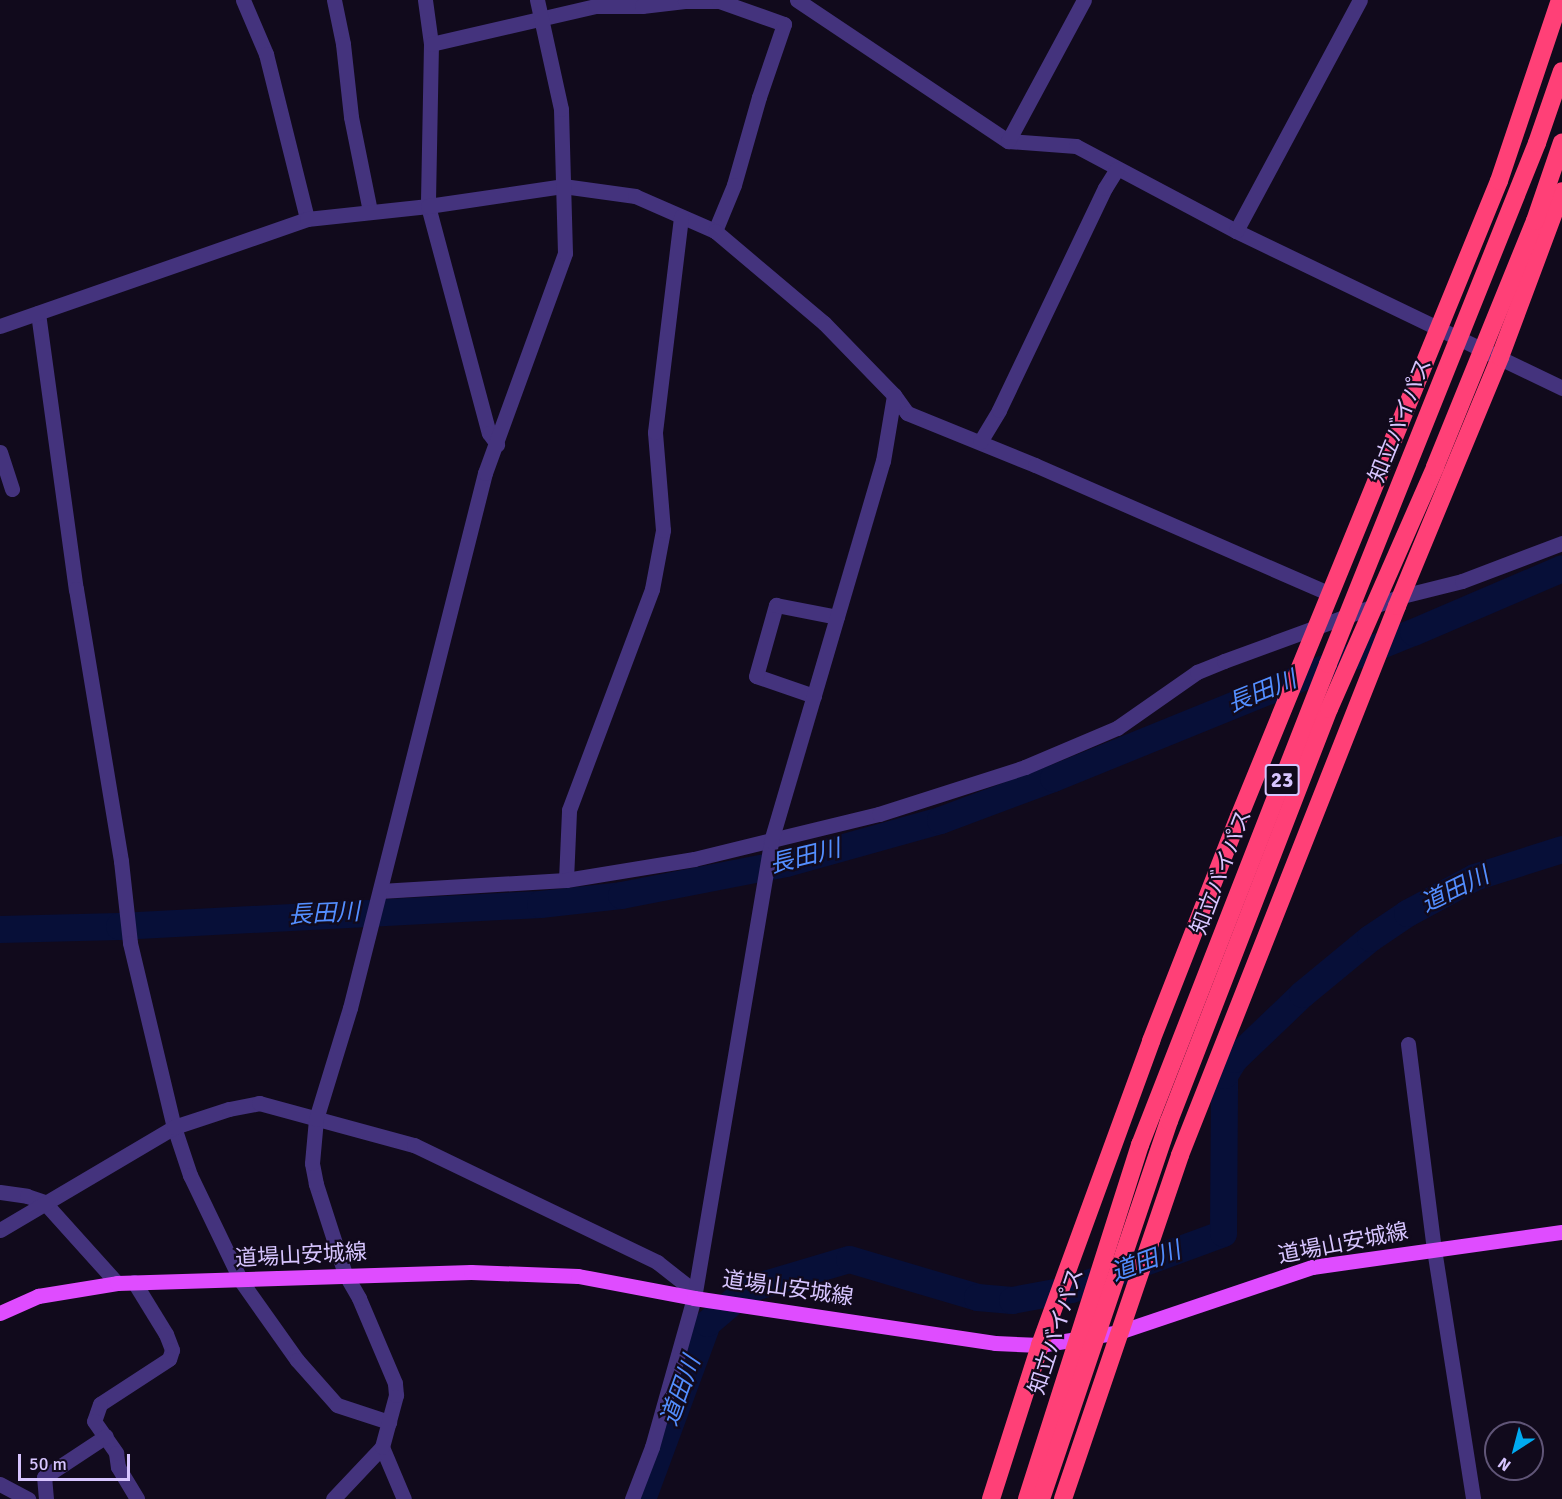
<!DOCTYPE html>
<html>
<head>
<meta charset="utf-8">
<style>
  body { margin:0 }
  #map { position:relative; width:1562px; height:1499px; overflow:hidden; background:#110a1c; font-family:Signika,"Noto Sans JP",sans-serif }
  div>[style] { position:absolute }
  .river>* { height:27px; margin:-13.5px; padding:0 13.5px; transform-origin:13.5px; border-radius:13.5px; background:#070f38 }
  .minor>* { height:15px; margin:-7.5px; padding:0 7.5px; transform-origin:7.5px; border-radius:7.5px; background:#44337d }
  .major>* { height:15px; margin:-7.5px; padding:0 7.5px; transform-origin:7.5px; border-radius:7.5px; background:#df4cff }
  .highway>* { height:18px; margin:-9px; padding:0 9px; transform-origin:9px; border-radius:9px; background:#ff4077 }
  .highway-bridge>* { height:18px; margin:-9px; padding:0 9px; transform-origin:9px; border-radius:9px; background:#ff4077 }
  span { translate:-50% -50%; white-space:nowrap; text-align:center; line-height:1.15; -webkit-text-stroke:4.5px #110a1c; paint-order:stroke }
  .shield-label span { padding:2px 4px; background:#110a1c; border:2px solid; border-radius:4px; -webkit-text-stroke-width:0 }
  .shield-label { font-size:21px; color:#d7c5ff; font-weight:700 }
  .street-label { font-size:22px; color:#d7c5ff }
  .water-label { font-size:24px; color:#538eff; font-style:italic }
  .north { position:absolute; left:1484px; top:1421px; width:60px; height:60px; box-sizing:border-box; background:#110a1c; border:2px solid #605577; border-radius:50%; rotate:216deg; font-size:16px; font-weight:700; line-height:24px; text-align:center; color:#d7c5ff }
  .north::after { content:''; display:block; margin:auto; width:21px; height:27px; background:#00aaf0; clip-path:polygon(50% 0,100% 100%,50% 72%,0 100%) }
  .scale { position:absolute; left:18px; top:1454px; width:112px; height:27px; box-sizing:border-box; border:3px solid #d7c5ff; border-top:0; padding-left:8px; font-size:18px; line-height:21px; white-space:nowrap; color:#d7c5ff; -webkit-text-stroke:4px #110a1c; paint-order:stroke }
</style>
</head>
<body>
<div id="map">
  <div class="river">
    <div style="left:0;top:929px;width:119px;rotate:-1.4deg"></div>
    <div style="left:119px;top:926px;width:422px;rotate:-3deg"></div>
    <div style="left:540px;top:904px;width:81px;rotate:-6.3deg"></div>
    <div style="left:621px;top:895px;width:168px;rotate:-11deg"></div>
    <div style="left:786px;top:863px;width:160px;rotate:-15.6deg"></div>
    <div style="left:940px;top:820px;width:121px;rotate:-20.4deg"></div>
    <div style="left:1053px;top:778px;width:388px;rotate:-22.1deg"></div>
    <div style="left:1413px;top:632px;width:162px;rotate:-23.2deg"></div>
    <div style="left:642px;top:1499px;width:188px;rotate:-69.7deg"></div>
    <div style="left:707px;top:1323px;width:52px;rotate:-40.4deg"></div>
    <div style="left:747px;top:1289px;width:106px;rotate:-16.4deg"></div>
    <div style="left:849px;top:1259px;width:134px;rotate:16.5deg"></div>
    <div style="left:977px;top:1297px;width:35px;rotate:5deg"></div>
    <div style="left:1012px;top:1300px;width:60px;rotate:-10.6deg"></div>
    <div style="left:1071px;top:1289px;width:162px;rotate:-20.2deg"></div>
    <div style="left:1223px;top:1233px;width:158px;rotate:-89.6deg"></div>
    <div style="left:1224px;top:1075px;width:19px;rotate:-58deg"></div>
    <div style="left:1234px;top:1059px;width:94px;rotate:-43.7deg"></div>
    <div style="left:1302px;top:994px;width:88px;rotate:-39.5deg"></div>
    <div style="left:1370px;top:938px;width:45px;rotate:-34deg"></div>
    <div style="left:1407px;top:913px;width:76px;rotate:-28.2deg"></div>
    <div style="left:1474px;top:877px;width:92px;rotate:-17.7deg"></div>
  </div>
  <div class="minor">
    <div style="left:243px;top:0;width:59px;rotate:66.9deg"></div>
    <div style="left:266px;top:54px;width:170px;rotate:76deg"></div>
    <div style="left:334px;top:0;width:45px;rotate:78.4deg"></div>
    <div style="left:343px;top:44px;width:73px;rotate:83.7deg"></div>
    <div style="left:351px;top:117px;width:96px;rotate:78.6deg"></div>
    <div style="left:425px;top:0;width:44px;rotate:82.2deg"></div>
    <div style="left:431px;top:44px;width:162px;rotate:91.1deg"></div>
    <div style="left:428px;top:206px;width:235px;rotate:75deg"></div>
    <div style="left:489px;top:433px;width:14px;rotate:54deg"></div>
    <div style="left:797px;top:0;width:254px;rotate:33.8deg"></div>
    <div style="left:1008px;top:141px;width:68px;rotate:4.2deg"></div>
    <div style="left:1076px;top:146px;width:181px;rotate:28deg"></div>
    <div style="left:1236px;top:231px;width:362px;rotate:25.7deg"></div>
    <div style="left:431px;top:44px;width:168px;rotate:-13deg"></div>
    <div style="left:595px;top:6px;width:47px"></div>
    <div style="left:642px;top:6px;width:43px;rotate:-6.6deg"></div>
    <div style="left:685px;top:1px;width:34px"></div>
    <div style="left:719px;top:1px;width:69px;rotate:19.5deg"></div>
    <div style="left:784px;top:24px;width:77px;rotate:108.9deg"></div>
    <div style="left:759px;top:97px;width:91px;rotate:105.9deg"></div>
    <div style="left:734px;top:185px;width:50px;rotate:112.4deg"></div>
    <div style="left:1008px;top:141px;width:160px;rotate:-61.7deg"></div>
    <div style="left:1236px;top:231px;width:262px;rotate:-61.8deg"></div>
    <div style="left:38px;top:313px;width:279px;rotate:82.2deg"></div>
    <div style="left:76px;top:589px;width:276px;rotate:80.6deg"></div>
    <div style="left:121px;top:861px;width:82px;rotate:83.7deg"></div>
    <div style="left:130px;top:943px;width:189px;rotate:76.6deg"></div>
    <div style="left:174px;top:1127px;width:51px;rotate:71.6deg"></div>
    <div style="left:190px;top:1175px;width:118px;rotate:64.3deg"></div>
    <div style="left:241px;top:1281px;width:97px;rotate:54.7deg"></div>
    <div style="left:297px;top:1360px;width:60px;rotate:48.4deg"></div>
    <div style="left:337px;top:1405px;width:55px;rotate:18.1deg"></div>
    <div style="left:0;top:326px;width:325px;rotate:-19.2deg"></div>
    <div style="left:307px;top:219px;width:122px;rotate:-6.1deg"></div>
    <div style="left:428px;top:206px;width:136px;rotate:-8.4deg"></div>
    <div style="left:563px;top:186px;width:73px;rotate:7.9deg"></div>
    <div style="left:635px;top:196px;width:87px;rotate:23.6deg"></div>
    <div style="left:715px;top:231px;width:143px;rotate:40.2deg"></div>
    <div style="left:824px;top:323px;width:100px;rotate:45.8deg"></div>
    <div style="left:894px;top:395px;width:22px;rotate:54deg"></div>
    <div style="left:907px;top:413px;width:138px;rotate:22.1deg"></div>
    <div style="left:1035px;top:465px;width:322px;rotate:23.6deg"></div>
    <div style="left:980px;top:442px;width:37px;rotate:-59deg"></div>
    <div style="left:999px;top:410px;width:246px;rotate:-64.5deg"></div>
    <div style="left:1105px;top:188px;width:22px;rotate:-58deg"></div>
    <div style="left:0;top:452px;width:39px;rotate:72deg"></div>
    <div style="left:814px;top:696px;width:61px;rotate:-161deg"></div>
    <div style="left:756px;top:676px;width:74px;rotate:-74.3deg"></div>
    <div style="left:776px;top:605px;width:62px;rotate:11.1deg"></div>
    <div style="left:566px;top:880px;width:70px;rotate:-87.5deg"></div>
    <div style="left:569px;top:810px;width:236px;rotate:-69.4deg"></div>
    <div style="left:652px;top:589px;width:60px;rotate:-79.4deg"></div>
    <div style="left:663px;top:530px;width:98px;rotate:-94.7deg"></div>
    <div style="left:655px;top:432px;width:217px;rotate:-83.1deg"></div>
    <div style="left:380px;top:891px;width:186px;rotate:-3.4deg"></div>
    <div style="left:566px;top:880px;width:130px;rotate:-9.3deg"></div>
    <div style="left:694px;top:859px;width:190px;rotate:-13.7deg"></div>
    <div style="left:879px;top:814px;width:153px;rotate:-17.8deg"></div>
    <div style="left:1025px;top:767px;width:100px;rotate:-23deg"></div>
    <div style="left:1117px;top:728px;width:98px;rotate:-35deg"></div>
    <div style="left:1197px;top:672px;width:29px;rotate:-22deg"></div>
    <div style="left:1224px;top:661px;width:189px;rotate:-20.1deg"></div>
    <div style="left:1402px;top:596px;width:62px;rotate:-14deg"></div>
    <div style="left:1462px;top:581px;width:107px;rotate:-20.8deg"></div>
    <div style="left:1408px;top:1044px;width:207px;rotate:82.8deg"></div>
    <div style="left:1434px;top:1249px;width:253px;rotate:81.1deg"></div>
    <div style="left:0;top:1192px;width:27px;rotate:8deg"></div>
    <div style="left:27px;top:1196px;width:18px;rotate:19deg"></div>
    <div style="left:44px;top:1202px;width:109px;rotate:48deg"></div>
    <div style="left:0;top:1230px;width:202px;rotate:-30.6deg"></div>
    <div style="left:174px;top:1127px;width:58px;rotate:-18.1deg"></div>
    <div style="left:229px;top:1109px;width:31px;rotate:-11deg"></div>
    <div style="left:259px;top:1103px;width:161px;rotate:15.2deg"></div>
    <div style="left:414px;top:1145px;width:270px;rotate:25.7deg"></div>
    <div style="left:657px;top:1262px;width:47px;rotate:38.1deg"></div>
    <div style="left:134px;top:1282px;width:61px;rotate:58.4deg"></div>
    <div style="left:166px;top:1334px;width:17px;rotate:69deg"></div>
    <div style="left:172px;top:1350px;width:9px;rotate:108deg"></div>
    <div style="left:169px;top:1359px;width:82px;rotate:146.9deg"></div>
    <div style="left:100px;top:1404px;width:18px;rotate:109deg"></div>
    <div style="left:94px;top:1421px;width:39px;rotate:55deg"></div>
    <div style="left:116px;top:1453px;width:14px;rotate:82deg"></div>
    <div style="left:118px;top:1467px;width:37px;rotate:59deg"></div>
    <div style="left:382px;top:1447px;width:56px;rotate:67.1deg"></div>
    <div style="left:0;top:1484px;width:32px;rotate:28deg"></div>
    <div style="left:46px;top:1499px;width:22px;rotate:-95deg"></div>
    <div style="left:44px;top:1477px;width:74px;rotate:-33.5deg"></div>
    <div style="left:333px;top:1499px;width:71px;rotate:-46.7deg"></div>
    <div style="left:382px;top:1447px;width:54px;rotate:-74.9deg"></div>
    <div style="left:396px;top:1395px;width:12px;rotate:-95deg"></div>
    <div style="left:395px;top:1383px;width:92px;rotate:-113deg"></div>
    <div style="left:359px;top:1298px;width:28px;rotate:-120deg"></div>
    <div style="left:345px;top:1274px;width:95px;rotate:-107.9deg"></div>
    <div style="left:316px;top:1184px;width:21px;rotate:-101deg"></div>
    <div style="left:312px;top:1163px;width:44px;rotate:-84.8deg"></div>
    <div style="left:316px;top:1119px;width:116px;rotate:-73deg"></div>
    <div style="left:350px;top:1008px;width:552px;rotate:-75.84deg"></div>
    <div style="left:485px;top:473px;width:234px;rotate:-70deg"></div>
    <div style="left:565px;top:253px;width:144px;rotate:-91.6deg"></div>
    <div style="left:561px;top:109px;width:112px;rotate:-102.4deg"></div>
    <div style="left:632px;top:1499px;width:56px;rotate:-69deg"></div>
    <div style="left:652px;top:1447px;width:155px;rotate:-74.3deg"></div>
    <div style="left:694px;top:1298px;width:463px;rotate:-80.4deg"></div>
    <div style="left:771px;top:841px;width:396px;rotate:-73.6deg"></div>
    <div style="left:883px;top:461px;width:67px;rotate:-80.5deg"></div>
  </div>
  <div class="major">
    <div style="left:0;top:1313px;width:42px;rotate:-24.1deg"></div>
    <div style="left:38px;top:1296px;width:80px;rotate:-9.3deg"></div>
    <div style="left:117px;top:1283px;width:354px;rotate:-1.8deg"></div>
    <div style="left:471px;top:1272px;width:107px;rotate:2.1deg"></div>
    <div style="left:578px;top:1276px;width:118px;rotate:10.7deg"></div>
    <div style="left:694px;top:1298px;width:304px;rotate:8.5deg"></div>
    <div style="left:995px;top:1343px;width:45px;rotate:2.5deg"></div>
    <div style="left:1040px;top:1345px;width:80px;rotate:-9.3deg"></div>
    <div style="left:1119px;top:1332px;width:204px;rotate:-18.6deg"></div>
    <div style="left:1312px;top:1267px;width:252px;rotate:-8deg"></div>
  </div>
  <div class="highway">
    <div style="left:991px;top:1499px;width:162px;rotate:-72.3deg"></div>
    <div style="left:1040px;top:1345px;width:324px;rotate:-69.9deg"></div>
    <div style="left:1151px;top:1041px;width:241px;rotate:-68.6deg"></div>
    <div style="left:1239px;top:817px;width:687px;rotate:-67.77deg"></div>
    <div style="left:1499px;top:181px;width:191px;rotate:-71.4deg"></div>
    <div style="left:1063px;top:1499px;width:363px;rotate:-71.2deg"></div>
    <div style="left:1180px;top:1155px;width:590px;rotate:-68.43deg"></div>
    <div style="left:1397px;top:606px;width:269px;rotate:-67.5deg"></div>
    <div style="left:1500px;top:357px;width:177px;rotate:-69.5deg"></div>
  </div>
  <div class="highway-bridge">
    <div style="left:1027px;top:1499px;width:372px;rotate:-72.3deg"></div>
    <div style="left:1140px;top:1145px;width:516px;rotate:-68.65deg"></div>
    <div style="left:1328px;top:664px;width:561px;rotate:-68.14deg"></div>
    <div style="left:1537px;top:143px;width:76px;rotate:-70.9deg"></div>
    <div style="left:1041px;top:1499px;width:399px;rotate:-71.3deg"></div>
    <div style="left:1169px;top:1121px;width:442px;rotate:-68.8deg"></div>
    <div style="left:1329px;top:709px;width:264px;rotate:-66.3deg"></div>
    <div style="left:1435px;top:467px;width:266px;rotate:-67.9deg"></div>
    <div style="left:1535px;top:221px;width:83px;rotate:-71.1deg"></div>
  </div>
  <div class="shield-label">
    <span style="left:1282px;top:780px">23</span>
  </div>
  <div class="street-label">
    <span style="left:1400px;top:420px;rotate:-68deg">知立バイパス</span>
    <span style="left:1221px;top:872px;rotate:-69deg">知立バイパス</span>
    <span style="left:1343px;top:1243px;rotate:-11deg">道場山安城線</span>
    <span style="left:301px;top:1255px;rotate:-3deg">道場山安城線</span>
    <span style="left:788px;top:1288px;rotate:8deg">道場山安城線</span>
    <span style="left:1056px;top:1331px;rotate:-72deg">知立バイパス</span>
  </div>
  <div class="water-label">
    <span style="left:1262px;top:692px;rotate:-22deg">長田川</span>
    <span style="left:805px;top:857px;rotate:-14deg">長田川</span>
    <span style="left:1455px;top:890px;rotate:-26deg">道田川</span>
    <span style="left:324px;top:914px;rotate:-3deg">長田川</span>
    <span style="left:1146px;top:1262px;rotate:-20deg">道田川</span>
    <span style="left:681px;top:1391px;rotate:-70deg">道田川</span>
  </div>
  <div class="north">N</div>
  <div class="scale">50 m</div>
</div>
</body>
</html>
